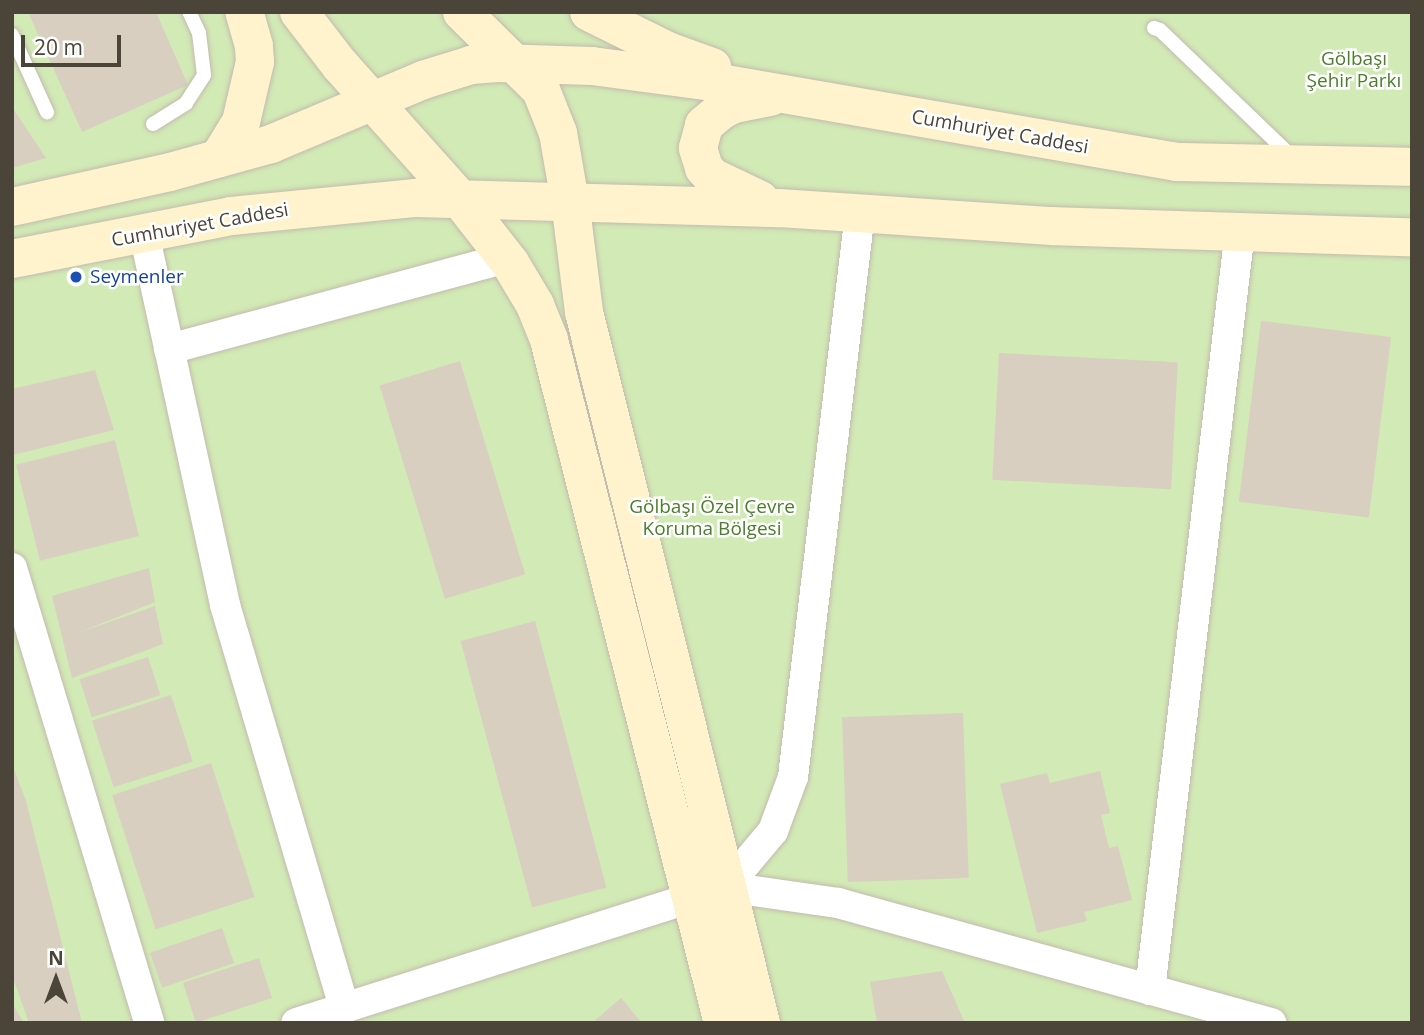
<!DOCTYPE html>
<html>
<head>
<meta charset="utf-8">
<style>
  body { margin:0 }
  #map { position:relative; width:1424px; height:1035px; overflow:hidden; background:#f6f3ec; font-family:"Open Sans",sans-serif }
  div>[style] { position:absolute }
  .green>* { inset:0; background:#d2eab5; transform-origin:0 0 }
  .building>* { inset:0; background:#d8cfc1; transform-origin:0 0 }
  .roads { filter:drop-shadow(0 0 2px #c2bbae) drop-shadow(0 0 2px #c2bbae) }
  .lane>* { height:14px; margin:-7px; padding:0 7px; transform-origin:7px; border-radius:7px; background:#fff }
  .street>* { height:30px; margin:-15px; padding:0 15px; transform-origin:15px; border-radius:15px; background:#fff }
  .secondary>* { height:38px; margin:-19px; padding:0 19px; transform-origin:19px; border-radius:19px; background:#fff3cd }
  .dots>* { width:19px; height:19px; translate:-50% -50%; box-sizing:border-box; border:4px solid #fff; border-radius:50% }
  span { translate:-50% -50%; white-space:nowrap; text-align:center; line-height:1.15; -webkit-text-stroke:5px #fff; paint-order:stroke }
  .park-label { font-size:19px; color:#4a7f2a }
  .street-label { font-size:19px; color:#4b4439 }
  .transit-label { font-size:19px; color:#164399 }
  .left { translate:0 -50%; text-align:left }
  .frame { position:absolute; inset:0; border:14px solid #4b4439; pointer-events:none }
  .north { position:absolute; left:21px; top:944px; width:70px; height:70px; -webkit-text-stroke:5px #fff; paint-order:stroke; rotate:0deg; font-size:19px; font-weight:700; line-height:28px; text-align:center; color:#4b4439 }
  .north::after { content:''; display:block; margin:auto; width:24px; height:32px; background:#4b4439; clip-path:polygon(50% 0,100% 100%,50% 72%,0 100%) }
  .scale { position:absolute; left:21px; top:35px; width:100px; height:32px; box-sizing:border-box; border:4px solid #4b4439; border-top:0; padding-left:9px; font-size:21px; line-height:24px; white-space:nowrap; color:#4b4439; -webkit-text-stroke:5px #fff; paint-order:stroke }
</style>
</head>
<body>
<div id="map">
  <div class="green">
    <div style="left:12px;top:12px;width:1400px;height:1011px"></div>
  </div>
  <div class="building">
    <div style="clip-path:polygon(28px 12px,156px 12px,188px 85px,82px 132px)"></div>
    <div style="clip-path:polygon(12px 107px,46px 158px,12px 168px)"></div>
    <div style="left:1261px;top:321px;width:131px;height:182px;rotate:7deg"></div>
    <div style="left:999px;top:353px;width:179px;height:127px;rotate:3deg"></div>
    <div style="left:460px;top:361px;width:223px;height:84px;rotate:73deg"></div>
    <div style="clip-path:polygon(95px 370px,114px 430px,13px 455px,12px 389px)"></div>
    <div style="left:115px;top:440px;width:99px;height:102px;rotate:76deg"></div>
    <div style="clip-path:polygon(149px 568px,155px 602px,78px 633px,155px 606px,163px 644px,72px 678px,52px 596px)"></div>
    <div style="left:535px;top:621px;width:276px;height:77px;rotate:75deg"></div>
    <div style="left:148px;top:657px;width:40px;height:72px;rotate:72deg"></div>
    <div style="left:171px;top:695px;width:70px;height:83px;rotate:72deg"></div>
    <div style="left:963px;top:713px;width:165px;height:121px;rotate:88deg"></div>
    <div style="left:211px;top:763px;width:141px;height:104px;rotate:72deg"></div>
    <div style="clip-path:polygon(12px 764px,26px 801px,82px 1023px,29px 1023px,12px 975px)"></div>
    <div style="clip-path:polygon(1100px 771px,1110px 813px,1101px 815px,1109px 848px,1118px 846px,1132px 900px,1084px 912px,1087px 921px,1037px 933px,1000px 784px,1047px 773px,1050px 783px)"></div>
    <div style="left:222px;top:928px;width:37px;height:76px;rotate:71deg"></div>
    <div style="left:259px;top:958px;width:42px;height:80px;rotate:72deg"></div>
    <div style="clip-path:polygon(942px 971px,965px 1023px,877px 1023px,870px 982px)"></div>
    <div style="clip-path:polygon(621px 998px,642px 1023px,592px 1023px)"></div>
    <div style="clip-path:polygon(12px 1003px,24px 1023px,12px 1023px)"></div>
  </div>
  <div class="roads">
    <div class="lane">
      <div style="left:1154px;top:28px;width:6px;rotate:18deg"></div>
      <div style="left:1160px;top:30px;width:183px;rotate:43.9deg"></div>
      <div style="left:12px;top:35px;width:85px;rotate:65.6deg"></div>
      <div style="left:153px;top:124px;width:39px;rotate:-32deg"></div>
      <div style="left:186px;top:103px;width:33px;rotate:-57deg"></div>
      <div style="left:204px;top:75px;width:42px;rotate:-96.8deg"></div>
      <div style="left:199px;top:33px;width:23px;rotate:-115deg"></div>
    </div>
    <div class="street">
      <div style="left:144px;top:233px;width:381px;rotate:77.7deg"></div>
      <div style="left:225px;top:605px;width:420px;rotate:73.5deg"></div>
      <div style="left:344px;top:1008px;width:50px;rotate:162.6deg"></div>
      <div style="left:169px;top:349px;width:349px;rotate:-15.1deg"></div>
      <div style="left:12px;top:568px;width:475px;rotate:73.2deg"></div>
      <div style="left:726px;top:887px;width:73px;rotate:-50deg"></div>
      <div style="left:773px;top:831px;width:58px;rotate:-69.7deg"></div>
      <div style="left:793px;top:777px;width:568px;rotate:-83.23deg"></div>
      <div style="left:1150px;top:990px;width:764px;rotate:-83.24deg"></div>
      <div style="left:344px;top:1008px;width:401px;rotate:-17.6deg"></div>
      <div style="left:726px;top:887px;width:113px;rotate:8.1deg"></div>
      <div style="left:838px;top:903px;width:450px;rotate:15.5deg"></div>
    </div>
    <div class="secondary">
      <div style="left:299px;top:12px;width:67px;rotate:52.3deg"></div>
      <div style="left:340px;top:65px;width:178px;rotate:48.2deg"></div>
      <div style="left:459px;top:198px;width:83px;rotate:51.9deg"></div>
      <div style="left:510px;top:263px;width:49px;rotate:59.2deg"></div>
      <div style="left:535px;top:305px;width:38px;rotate:68deg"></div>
      <div style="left:549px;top:340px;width:705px;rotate:75.71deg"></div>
      <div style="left:462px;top:12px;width:111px;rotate:44.6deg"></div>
      <div style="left:541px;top:90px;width:46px;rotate:68.4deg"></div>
      <div style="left:558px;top:133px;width:69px;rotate:80deg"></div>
      <div style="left:570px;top:201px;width:112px;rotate:82.8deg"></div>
      <div style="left:584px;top:312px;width:733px;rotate:76.02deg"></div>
      <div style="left:589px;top:12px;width:88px;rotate:26.3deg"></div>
      <div style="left:668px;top:51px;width:47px;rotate:20deg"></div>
      <div style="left:219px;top:158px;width:42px;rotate:-58.6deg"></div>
      <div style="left:241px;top:122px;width:62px;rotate:-76.9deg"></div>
      <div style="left:255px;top:62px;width:16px;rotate:-94deg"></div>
      <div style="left:254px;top:46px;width:35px;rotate:-106deg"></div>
      <div style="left:760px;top:200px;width:53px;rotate:-154.4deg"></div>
      <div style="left:712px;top:177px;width:12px;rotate:-132deg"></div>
      <div style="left:704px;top:168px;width:21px;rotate:-107deg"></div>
      <div style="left:698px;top:148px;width:24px;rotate:-75deg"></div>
      <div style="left:704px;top:125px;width:23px;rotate:-40deg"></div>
      <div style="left:722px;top:110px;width:13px;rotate:-27deg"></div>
      <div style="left:734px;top:104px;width:37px;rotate:-11deg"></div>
      <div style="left:12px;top:207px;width:162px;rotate:-12.5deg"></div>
      <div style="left:170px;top:172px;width:105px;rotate:-15.5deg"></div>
      <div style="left:271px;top:144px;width:165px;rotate:-22.8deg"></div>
      <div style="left:423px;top:80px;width:50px;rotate:-17.4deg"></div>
      <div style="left:471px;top:65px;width:27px;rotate:-4deg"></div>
      <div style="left:498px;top:63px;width:94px;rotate:1.8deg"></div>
      <div style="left:592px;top:66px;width:123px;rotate:7.5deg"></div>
      <div style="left:714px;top:82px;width:470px;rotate:9.8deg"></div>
      <div style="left:1177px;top:162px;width:235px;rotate:1.2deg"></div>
      <div style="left:12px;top:259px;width:223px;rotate:-11.1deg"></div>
      <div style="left:231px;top:216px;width:186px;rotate:-5.6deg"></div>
      <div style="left:416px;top:198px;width:363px;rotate:1.6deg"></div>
      <div style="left:779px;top:208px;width:274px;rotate:3.8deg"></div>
      <div style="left:1052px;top:226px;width:360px;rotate:1.8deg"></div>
    </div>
  </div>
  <div class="dots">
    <div style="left:76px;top:277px;background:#1a4fb4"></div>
  </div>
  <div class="park-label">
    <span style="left:1354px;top:70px">Gölbaşı<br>Şehir Parkı</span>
    <span style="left:712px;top:518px">Gölbaşı Özel Çevre<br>Koruma Bölgesi</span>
  </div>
  <div class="street-label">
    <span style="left:1000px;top:132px;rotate:10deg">Cumhuriyet Caddesi</span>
    <span style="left:200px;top:225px;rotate:-10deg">Cumhuriyet Caddesi</span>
  </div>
  <div class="transit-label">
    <span class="left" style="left:90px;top:277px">Seymenler</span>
  </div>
  <div class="frame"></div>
  <div class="north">N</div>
  <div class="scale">20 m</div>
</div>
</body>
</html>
